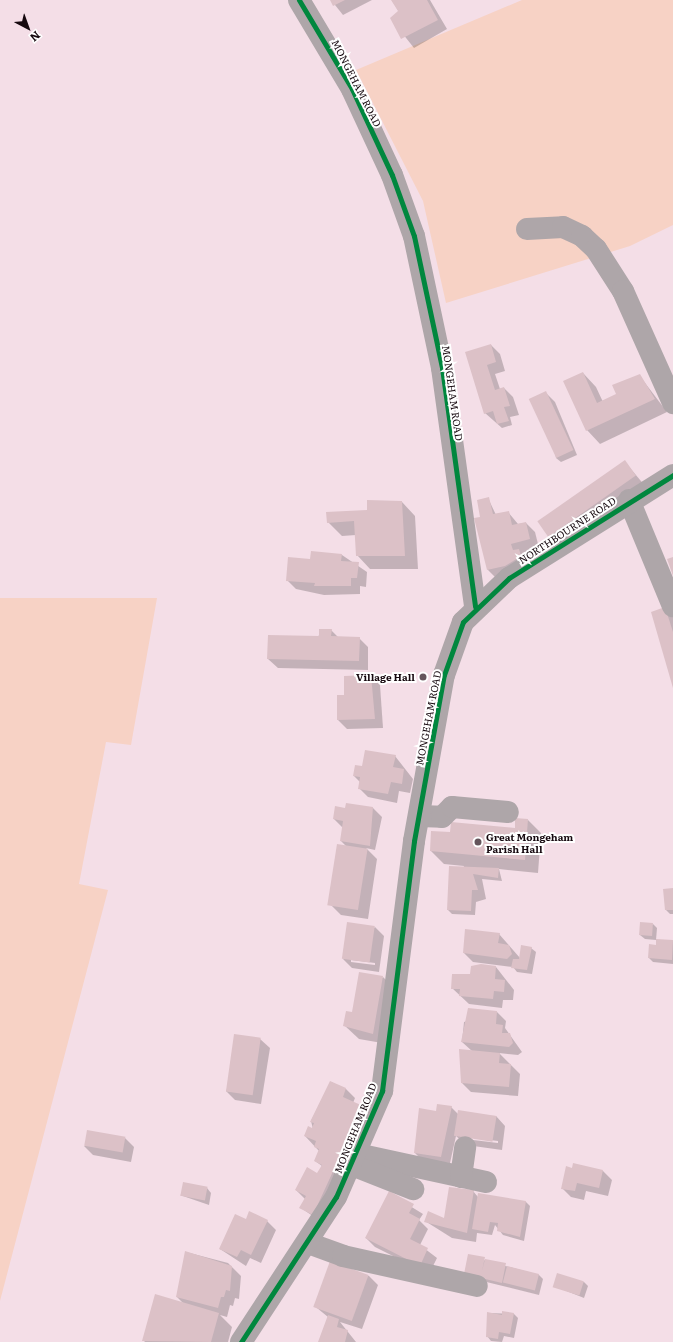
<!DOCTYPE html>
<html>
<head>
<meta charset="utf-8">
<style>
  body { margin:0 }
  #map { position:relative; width:673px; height:1342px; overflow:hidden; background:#f4dee7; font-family:Literata,serif }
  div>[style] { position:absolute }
  .green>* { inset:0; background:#f7d2c5 }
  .shadow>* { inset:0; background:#0003; transform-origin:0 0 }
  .building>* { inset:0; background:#dcc1c7; transform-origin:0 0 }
  .minor>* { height:22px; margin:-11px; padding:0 11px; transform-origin:11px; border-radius:11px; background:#aea6a9 }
  .cycleway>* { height:5px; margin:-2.5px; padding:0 2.5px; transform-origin:2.5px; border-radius:2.5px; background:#00873e }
  .dots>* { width:11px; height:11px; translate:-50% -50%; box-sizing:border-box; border:2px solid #fff; border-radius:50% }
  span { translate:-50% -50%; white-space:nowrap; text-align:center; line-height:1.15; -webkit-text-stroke:4px #fff; paint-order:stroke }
  .street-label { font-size:10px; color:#16090f }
  .poi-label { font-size:10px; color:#16090f; font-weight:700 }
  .right { translate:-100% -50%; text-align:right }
  .left { translate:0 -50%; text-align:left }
  .north { position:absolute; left:8px; top:8px; width:40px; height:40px; -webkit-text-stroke:3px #fff; paint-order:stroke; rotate:139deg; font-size:11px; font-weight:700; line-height:16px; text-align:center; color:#16090f }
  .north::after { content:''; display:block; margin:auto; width:14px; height:18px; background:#16090f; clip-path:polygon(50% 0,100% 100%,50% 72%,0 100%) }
</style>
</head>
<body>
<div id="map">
  <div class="green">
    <div style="clip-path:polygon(522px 0,673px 0,673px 225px,630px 246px,446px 303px,423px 201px,356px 70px)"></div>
    <div style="clip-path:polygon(0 598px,157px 598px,131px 745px,106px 742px,79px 884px,108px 890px,0 1301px)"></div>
  </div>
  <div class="shadow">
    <div style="clip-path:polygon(331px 0,372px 0,343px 15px)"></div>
    <div style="clip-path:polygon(392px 0,430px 0,447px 29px,414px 48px,391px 19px,399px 12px)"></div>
    <div style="clip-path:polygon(491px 345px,500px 354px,505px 371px,495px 374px,500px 389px,504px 388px,513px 397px,519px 415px,510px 417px,512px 425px,502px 428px,485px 413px,467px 353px)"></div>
    <div style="clip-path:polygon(583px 373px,596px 387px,603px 402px,618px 395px,639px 375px,667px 412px,600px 444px,587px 430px)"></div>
    <div style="clip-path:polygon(546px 393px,555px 402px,577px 455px,561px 462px,556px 458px)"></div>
    <div style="left:625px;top:462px;width:30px;height:104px;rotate:50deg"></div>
    <div style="clip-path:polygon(488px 498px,496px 515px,508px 512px,518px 524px,526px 523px,535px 532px,539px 548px,522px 553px,528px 559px,497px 579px,488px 570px,482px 518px)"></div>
    <div style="clip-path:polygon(402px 502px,415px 516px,418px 569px,370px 569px,357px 555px,356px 535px,342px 536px,328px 522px)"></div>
    <div style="clip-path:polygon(342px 555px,367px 572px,366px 587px,360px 586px,360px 594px,324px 595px,296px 589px,287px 580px,311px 560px)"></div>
    <div style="clip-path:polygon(665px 608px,673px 616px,673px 686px)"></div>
    <div style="clip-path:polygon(331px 630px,338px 637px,359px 638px,368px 647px,368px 670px,278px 668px,268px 659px)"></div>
    <div style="clip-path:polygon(371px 676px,380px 685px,383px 728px,347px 729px,338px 720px,345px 696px)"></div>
    <div style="clip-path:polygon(395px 756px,413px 779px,410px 793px,399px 791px,397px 803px,368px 797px,359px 788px,360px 782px,354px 776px,363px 767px)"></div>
    <div style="clip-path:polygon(373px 808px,382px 817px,375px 850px,366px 848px,377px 859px,368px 919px,341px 915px,331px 905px,347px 847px,341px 841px,343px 828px,334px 819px,346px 809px)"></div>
    <div style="clip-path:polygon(528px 820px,541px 833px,538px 873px,499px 869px,502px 881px,482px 879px,486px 899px,476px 902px,475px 915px,452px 914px,448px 910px,464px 866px,444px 864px,431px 851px,451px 834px,516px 829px)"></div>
    <div style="clip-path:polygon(673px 889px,673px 914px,670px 914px,666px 910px)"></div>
    <div style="clip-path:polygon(653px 924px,657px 928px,656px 940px,645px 939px,640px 935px)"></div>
    <div style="clip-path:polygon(evenodd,375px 927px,384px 936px,379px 972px,352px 968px,343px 959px,375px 927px,351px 960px,375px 963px,375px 965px,351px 962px,351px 960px)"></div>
    <div style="clip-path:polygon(499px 934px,520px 958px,531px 948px,536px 952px,532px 974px,517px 972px,513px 967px,473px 962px,464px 953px)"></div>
    <div style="clip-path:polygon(673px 941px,673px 964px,653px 962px,649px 958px,656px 946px)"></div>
    <div style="clip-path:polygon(496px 967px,514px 990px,513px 1000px,503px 1000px,502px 1008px,469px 1004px,452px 988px,471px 975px)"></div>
    <div style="clip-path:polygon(383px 977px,392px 986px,382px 1043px,359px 1039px,344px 1025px)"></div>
    <div style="clip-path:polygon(497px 1012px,506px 1021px,505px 1028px,522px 1052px,518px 1055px,499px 1053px,520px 1074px,518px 1096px,471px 1092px,462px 1083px,460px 1050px,472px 1051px,462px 1042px,464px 1022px)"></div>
    <div style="clip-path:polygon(260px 1039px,270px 1048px,261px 1104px,235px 1100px,226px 1091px)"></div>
    <div style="clip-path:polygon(331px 1082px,346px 1089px,355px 1098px,353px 1103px,372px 1116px,323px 1223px,301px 1208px,305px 1199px,296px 1190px,318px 1174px,322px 1166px,315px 1161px,319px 1151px,305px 1136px,313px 1129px,311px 1121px)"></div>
    <div style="clip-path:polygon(evenodd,451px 1107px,459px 1115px,496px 1116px,505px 1126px,502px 1150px,466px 1145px,456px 1136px,450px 1163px,424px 1162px,415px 1153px,437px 1112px,451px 1107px,465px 1137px,498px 1141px,498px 1143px,465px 1139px,465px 1137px)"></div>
    <div style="clip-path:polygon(125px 1138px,134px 1147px,131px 1162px,93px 1155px,84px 1146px)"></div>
    <div style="clip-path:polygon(574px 1165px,603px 1171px,612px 1180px,608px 1196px,586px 1191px,584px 1200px,571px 1197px,562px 1188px)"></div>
    <div style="clip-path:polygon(207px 1188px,211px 1193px,209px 1205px,180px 1195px)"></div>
    <div style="clip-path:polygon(473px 1191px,478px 1197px,526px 1202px,530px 1206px,524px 1241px,503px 1235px,495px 1225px,492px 1235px,477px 1233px,476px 1242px,452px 1238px,425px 1221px,445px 1219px)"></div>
    <div style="clip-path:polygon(389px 1193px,423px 1214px,419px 1220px,428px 1229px,420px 1245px,437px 1258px,429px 1274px,375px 1247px,366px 1238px)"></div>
    <div style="clip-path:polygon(246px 1220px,267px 1221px,276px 1230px,261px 1263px,250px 1258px,246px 1266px,220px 1249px)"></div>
    <div style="clip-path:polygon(186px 1252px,228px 1263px,241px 1276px,239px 1299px,235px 1298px,233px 1306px,230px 1305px,227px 1317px,220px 1315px,232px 1327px,228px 1342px,144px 1342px,184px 1304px,177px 1297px)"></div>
    <div style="clip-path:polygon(469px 1256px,539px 1275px,543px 1279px,539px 1295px,470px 1278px)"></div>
    <div style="clip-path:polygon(331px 1263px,369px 1276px,378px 1285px,362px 1329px,340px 1322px,356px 1342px,319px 1342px,328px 1317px,317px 1308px)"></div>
    <div style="clip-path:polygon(584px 1282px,588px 1286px,584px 1298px,554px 1286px)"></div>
    <div style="clip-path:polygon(488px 1313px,514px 1314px,518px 1318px,514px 1338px,504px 1336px,502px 1342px,491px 1341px,487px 1336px)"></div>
  </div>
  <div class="building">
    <div style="clip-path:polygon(330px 0,345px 0,333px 6px)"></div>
    <div style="clip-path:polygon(391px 0,427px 0,438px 20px,401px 39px,390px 18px,398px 11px)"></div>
    <div style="clip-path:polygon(491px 344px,496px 362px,487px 365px,495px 390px,504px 387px,510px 406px,504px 407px,509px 421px,497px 424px,493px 411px,484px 414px,465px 352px)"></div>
    <div style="clip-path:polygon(583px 372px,597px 403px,616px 394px,612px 385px,640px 374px,655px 399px,586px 431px,563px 381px)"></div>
    <div style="left:546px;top:391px;width:65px;height:19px;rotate:65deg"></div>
    <div style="left:625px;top:460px;width:19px;height:107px;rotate:55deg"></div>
    <div style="clip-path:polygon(489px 497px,493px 514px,509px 511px,512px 525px,526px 522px,530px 539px,511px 544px,513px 550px,519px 549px,521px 556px,505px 566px,487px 570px,474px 518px,480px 517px,477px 500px)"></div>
    <div style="clip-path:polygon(367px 500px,402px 501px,405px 556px,356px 556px,354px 521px,327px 523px,326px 512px,367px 510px)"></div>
    <div style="clip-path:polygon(311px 551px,342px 554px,341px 561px,359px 562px,357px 578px,351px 578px,351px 586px,314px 586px,315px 583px,286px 581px,288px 557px,310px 559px)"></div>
    <div style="clip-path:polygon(673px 557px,673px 576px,667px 559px)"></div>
    <div style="clip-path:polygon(665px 607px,673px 632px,673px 688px,651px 612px)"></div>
    <div style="clip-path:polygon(319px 629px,332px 629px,331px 636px,360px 637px,359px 661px,267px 659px,268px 635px,319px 636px)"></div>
    <div style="clip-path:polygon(371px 675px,375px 719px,337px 720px,337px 695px,344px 695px,344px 676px)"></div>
    <div style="clip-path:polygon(365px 750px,396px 755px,393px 767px,404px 769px,402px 784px,391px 782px,388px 794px,358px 789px,360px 777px,353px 776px,355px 765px,362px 766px)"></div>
    <div style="clip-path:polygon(346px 803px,373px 807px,370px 846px,340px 841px,343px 821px,333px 819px,335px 806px,345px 808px)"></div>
    <div style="clip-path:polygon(515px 818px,528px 819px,525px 860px,430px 851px,431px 831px,450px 832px,451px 822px,515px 828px)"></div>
    <div style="left:337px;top:844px;width:31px;height:62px;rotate:9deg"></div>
    <div style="clip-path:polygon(449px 866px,499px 868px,498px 878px,473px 874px,478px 890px,472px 890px,471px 911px,447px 910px)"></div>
    <div style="clip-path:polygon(673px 888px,673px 910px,665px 910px,663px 889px)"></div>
    <div style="left:347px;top:922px;width:28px;height:37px;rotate:8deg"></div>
    <div style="left:640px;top:922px;width:13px;height:13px;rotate:4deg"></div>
    <div style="clip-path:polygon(465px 929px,500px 933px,498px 943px,509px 945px,512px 954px,507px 959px,463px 953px)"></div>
    <div style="clip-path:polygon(656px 939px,673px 940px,672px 960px,648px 958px,649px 944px,656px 945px)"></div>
    <div style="clip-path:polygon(521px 945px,532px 947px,527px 970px,511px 968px,513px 959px,519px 959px)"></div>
    <div style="clip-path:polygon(481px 964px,496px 966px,495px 979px,505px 980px,504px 992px,494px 991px,493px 999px,459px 996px,460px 989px,451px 989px,452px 974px,470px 974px,471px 966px)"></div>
    <div style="clip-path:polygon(359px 972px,383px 976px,373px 1034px,343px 1026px,346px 1011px,352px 1012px)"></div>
    <div style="clip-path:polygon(468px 1008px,497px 1011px,496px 1024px,503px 1025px,502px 1033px,510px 1033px,513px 1043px,509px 1047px,461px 1042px)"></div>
    <div style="left:234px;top:1034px;width:27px;height:58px;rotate:8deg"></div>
    <div style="clip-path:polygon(459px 1049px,500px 1053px,499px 1063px,511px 1064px,509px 1087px,461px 1083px)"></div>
    <div style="clip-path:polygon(330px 1081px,346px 1088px,343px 1097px,363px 1106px,313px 1215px,299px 1208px,306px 1196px,295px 1190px,307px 1167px,317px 1173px,322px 1165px,314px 1161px,319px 1149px,314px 1147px,316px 1141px,304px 1136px,308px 1126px,312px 1128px,314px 1123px,310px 1122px)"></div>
    <div style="clip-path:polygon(437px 1104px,452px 1106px,441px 1157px,414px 1153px,419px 1108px,436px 1111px)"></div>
    <div style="left:458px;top:1110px;width:39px;height:26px;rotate:9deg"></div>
    <div style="left:87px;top:1130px;width:39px;height:16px;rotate:10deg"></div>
    <div style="clip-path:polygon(573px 1163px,603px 1170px,599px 1188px,577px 1183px,575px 1191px,561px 1189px,566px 1166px,572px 1168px)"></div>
    <div style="left:183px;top:1182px;width:25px;height:14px;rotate:11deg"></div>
    <div style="clip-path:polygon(449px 1187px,474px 1190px,467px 1233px,424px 1222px,428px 1211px,444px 1218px)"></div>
    <div style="clip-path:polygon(389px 1191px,414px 1204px,409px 1213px,420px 1219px,410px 1239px,428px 1248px,420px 1266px,365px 1238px)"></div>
    <div style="clip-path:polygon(478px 1193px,526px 1201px,520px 1237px,497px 1231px,498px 1223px,490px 1222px,488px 1232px,472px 1229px)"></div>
    <div style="clip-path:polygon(249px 1211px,268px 1220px,251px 1255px,241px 1250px,237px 1257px,219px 1249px,235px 1214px,246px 1219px)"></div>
    <div style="clip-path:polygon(185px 1251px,232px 1266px,230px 1291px,226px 1290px,224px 1297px,221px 1297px,218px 1308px,176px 1297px)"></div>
    <div style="clip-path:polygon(468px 1254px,485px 1257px,482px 1271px,485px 1259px,506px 1263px,502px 1283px,464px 1274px)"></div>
    <div style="left:330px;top:1261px;width:41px;height:49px;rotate:20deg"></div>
    <div style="left:507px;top:1266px;width:33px;height:17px;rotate:14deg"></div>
    <div style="left:557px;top:1273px;width:28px;height:15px;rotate:17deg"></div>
    <div style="clip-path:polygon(155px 1294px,219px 1313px,211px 1342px,142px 1341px)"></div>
    <div style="clip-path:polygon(502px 1311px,514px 1313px,510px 1334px,499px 1332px,498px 1339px,486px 1337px,487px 1312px,502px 1315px)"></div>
    <div style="clip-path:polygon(328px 1315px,339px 1319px,337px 1327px,348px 1330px,345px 1342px,318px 1342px)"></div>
  </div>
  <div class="minor">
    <div style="left:299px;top:0;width:104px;rotate:59.2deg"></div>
    <div style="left:352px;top:89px;width:95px;rotate:65.1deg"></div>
    <div style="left:392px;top:175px;width:65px;rotate:70.2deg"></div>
    <div style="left:414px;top:236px;width:135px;rotate:78deg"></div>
    <div style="left:442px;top:368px;width:241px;rotate:82.1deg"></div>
    <div style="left:527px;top:229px;width:36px;rotate:-3deg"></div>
    <div style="left:563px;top:227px;width:21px;rotate:25deg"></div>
    <div style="left:582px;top:236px;width:19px;rotate:43deg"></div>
    <div style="left:596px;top:249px;width:50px;rotate:57.3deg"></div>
    <div style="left:623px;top:291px;width:123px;rotate:65.9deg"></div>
    <div style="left:629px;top:500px;width:115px;rotate:67.5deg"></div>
    <div style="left:419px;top:816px;width:23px;rotate:2deg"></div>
    <div style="left:442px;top:817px;width:14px;rotate:-45deg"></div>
    <div style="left:452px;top:807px;width:56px;rotate:5.1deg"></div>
    <div style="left:357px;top:1154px;width:132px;rotate:12.2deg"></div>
    <div style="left:352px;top:1165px;width:66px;rotate:21.5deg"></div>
    <div style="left:461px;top:1177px;width:30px;rotate:-82deg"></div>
    <div style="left:308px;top:1243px;width:37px;rotate:20deg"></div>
    <div style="left:343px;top:1256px;width:137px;rotate:12.6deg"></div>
    <div style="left:241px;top:1342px;width:173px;rotate:-56.8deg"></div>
    <div style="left:336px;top:1197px;width:116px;rotate:-66.5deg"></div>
    <div style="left:382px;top:1091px;width:252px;rotate:-82.7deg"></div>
    <div style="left:414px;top:841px;width:169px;rotate:-79.8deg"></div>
    <div style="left:444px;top:675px;width:56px;rotate:-70.3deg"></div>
    <div style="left:463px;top:622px;width:64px;rotate:-43.7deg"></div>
    <div style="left:509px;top:578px;width:194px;rotate:-32.1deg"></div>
  </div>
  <div class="cycleway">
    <div style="left:299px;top:0;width:104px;rotate:59.2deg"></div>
    <div style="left:352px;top:89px;width:95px;rotate:65.1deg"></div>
    <div style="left:392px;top:175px;width:65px;rotate:70.2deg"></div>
    <div style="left:414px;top:236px;width:135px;rotate:78deg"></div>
    <div style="left:442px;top:368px;width:241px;rotate:82.1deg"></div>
    <div style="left:241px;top:1342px;width:173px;rotate:-56.8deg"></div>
    <div style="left:336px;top:1197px;width:116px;rotate:-66.5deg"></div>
    <div style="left:382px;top:1091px;width:252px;rotate:-82.7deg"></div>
    <div style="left:414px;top:841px;width:169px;rotate:-79.8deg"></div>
    <div style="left:444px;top:675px;width:56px;rotate:-70.3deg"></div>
    <div style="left:463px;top:622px;width:64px;rotate:-43.7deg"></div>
    <div style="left:509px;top:578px;width:194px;rotate:-32.1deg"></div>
  </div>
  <div class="dots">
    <div style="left:423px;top:677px;background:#64545b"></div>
    <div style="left:478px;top:842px;background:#64545b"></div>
  </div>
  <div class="street-label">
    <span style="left:357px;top:83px;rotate:63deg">MONGEHAM ROAD</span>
    <span style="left:453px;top:393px;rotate:82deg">MONGEHAM ROAD</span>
    <span style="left:567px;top:530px;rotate:-33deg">NORTHBOURNE ROAD</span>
    <span style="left:428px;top:718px;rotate:-79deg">MONGEHAM ROAD</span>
    <span style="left:355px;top:1128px;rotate:-68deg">MONGEHAM ROAD</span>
  </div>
  <div class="poi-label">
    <span class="right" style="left:415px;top:677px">Village Hall</span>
    <span class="left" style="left:486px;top:842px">Great Mongeham<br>Parish Hall</span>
  </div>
  <div class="north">N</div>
</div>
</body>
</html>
